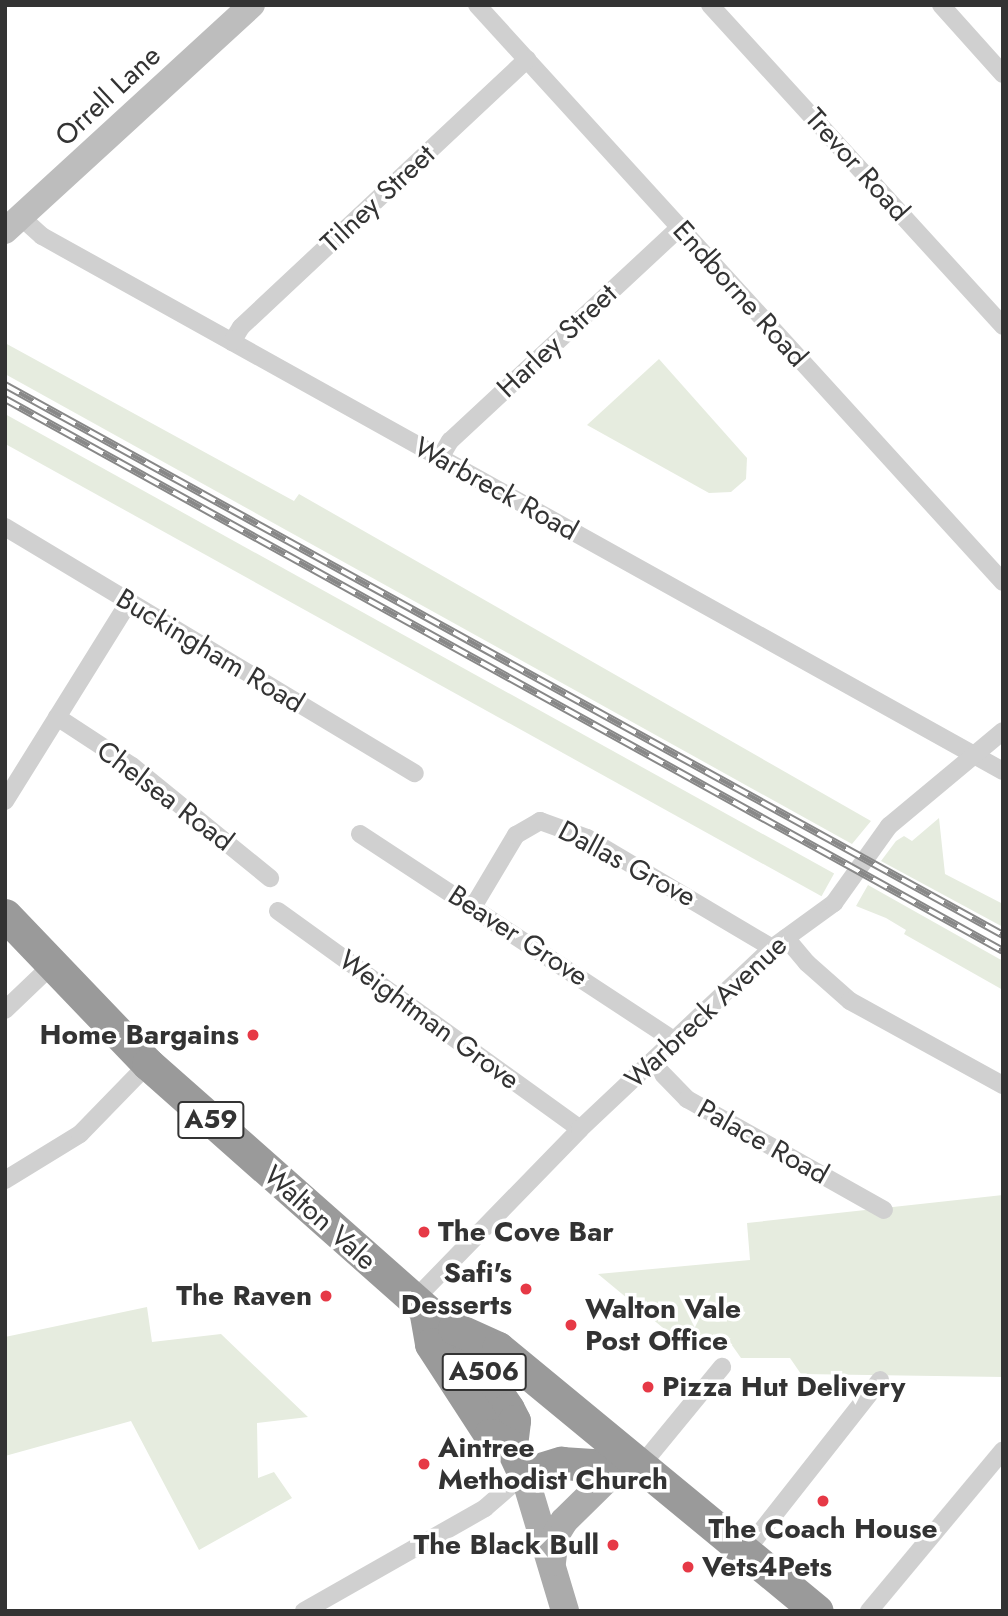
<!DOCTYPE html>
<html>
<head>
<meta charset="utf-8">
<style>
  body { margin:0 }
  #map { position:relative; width:1008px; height:1616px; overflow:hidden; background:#fff; font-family:Jost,sans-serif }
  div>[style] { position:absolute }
  .green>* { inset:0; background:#e6ecdf; transform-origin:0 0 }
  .street>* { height:18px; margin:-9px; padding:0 9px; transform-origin:9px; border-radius:9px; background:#d0d0d0 }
  .secondary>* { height:26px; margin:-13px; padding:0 13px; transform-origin:13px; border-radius:13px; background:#bdbdbd }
  .primary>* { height:28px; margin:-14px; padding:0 14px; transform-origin:14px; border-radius:14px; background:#ababab }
  .highway>* { height:33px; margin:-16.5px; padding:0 16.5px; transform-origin:16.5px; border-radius:16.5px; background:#9a9a9a }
  .rail>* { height:8px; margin-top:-4px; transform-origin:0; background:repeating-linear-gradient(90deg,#fff 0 16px,#888 0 32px); box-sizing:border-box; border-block:2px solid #888 }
  .dots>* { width:19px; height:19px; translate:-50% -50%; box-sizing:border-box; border:4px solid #fff; border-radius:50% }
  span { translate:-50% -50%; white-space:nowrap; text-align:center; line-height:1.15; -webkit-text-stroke:7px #fff; paint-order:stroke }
  .shield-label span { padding:2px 5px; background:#fff; border:2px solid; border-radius:5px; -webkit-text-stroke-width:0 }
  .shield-label { font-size:26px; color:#333; font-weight:700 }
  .street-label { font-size:28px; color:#333 }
  .poi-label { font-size:28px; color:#333; font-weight:700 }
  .right { translate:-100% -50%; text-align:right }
  .left { translate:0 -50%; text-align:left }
  .frame { position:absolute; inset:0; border:7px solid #333; pointer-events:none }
</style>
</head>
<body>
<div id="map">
  <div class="green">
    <div style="clip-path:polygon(5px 343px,294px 501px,299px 494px,871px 821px,852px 844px,5px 374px)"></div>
    <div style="clip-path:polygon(659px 359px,747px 458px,746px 479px,731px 492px,709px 493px,587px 425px)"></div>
    <div style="left:5px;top:414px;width:948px;height:26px;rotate:29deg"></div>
    <div style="clip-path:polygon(939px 818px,945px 874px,1003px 904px,1003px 927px,881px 861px,896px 841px,904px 836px,912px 841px)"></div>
    <div style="clip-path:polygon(868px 885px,1003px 961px,1003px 990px,904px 934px,906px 930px,886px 918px,856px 906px)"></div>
    <div style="clip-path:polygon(1003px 1195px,1003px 1377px,801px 1374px,790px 1358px,741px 1358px,729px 1341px,680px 1342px,598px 1274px,750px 1260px,747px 1223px)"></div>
    <div style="clip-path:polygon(147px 1307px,152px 1342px,221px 1334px,308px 1417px,257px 1423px,258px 1478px,274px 1472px,292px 1498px,199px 1550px,131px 1421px,5px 1456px,5px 1337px)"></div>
  </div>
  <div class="street">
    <div style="left:477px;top:5px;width:781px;rotate:47.65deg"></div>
    <div style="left:710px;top:5px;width:435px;rotate:47.6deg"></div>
    <div style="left:941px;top:5px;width:93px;rotate:48.1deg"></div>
    <div style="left:22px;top:218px;width:27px;rotate:42deg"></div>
    <div style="left:42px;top:236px;width:1100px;rotate:29.11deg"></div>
    <div style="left:232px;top:342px;width:17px;rotate:-59deg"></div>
    <div style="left:241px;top:327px;width:392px;rotate:-43.1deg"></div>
    <div style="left:440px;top:458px;width:20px;rotate:-60deg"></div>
    <div style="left:450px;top:441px;width:313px;rotate:-42.9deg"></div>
    <div style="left:5px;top:527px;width:478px;rotate:31deg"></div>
    <div style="left:57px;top:717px;width:90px;rotate:33.2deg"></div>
    <div style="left:132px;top:766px;width:178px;rotate:39.1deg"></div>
    <div style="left:5px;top:801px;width:234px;rotate:-58.1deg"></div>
    <div style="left:360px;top:834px;width:376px;rotate:33.3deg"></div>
    <div style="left:473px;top:907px;width:84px;rotate:-59.2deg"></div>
    <div style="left:516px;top:835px;width:28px;rotate:-30deg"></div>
    <div style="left:540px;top:821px;width:50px;rotate:19.9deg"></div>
    <div style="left:587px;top:838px;width:215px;rotate:30.7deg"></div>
    <div style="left:278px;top:911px;width:372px;rotate:35.8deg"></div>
    <div style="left:786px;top:938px;width:33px;rotate:50deg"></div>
    <div style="left:807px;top:963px;width:57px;rotate:41.5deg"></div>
    <div style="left:850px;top:1001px;width:175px;rotate:28.8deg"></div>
    <div style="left:5px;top:1010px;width:64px;rotate:-43.7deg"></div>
    <div style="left:651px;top:1062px;width:52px;rotate:45.8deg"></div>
    <div style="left:687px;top:1099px;width:226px;rotate:29.4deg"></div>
    <div style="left:5px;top:1180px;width:88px;rotate:-31.5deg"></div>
    <div style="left:80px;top:1134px;width:98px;rotate:-45.8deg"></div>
    <div style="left:413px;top:1301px;width:240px;rotate:-45.8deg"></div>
    <div style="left:580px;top:1129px;width:264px;rotate:-43.3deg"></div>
    <div style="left:772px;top:948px;width:77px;rotate:-36deg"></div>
    <div style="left:834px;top:903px;width:95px;rotate:-54.5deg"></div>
    <div style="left:889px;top:826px;width:148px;rotate:-39.8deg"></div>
    <div style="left:639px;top:1468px;width:131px;rotate:-50.6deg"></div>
    <div style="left:744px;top:1553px;width:220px;rotate:-51.8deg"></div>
    <div style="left:304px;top:1611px;width:208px;rotate:-29.6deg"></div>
    <div style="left:485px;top:1508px;width:52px;rotate:-41.1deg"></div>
    <div style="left:869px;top:1611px;width:209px;rotate:-50.2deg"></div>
  </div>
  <div class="secondary">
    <div style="left:5px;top:231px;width:335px;rotate:-42.5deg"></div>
  </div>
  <div class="primary">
    <div style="left:524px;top:1474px;width:143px;rotate:73.3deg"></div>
    <div style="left:552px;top:1562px;width:26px;rotate:-83deg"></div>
    <div style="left:555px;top:1536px;width:17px;rotate:-59deg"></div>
    <div style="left:564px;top:1521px;width:76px;rotate:-44.5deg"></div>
  </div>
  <div class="highway">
    <div style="left:5px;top:915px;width:207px;rotate:46.2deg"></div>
    <div style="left:148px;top:1064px;width:422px;rotate:41.5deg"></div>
    <div style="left:464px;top:1344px;width:78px;rotate:55.9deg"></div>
    <div style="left:508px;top:1409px;width:13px;rotate:63deg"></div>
    <div style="left:514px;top:1421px;width:25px;rotate:97deg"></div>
    <div style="left:511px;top:1446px;width:31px;rotate:65deg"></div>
    <div style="left:524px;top:1474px;width:39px;rotate:-17deg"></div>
    <div style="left:561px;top:1463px;width:78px;rotate:3.7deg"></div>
    <div style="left:426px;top:1315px;width:29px;rotate:80deg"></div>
    <div style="left:431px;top:1344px;width:108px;rotate:57deg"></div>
    <div style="left:490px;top:1435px;width:24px;rotate:28deg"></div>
    <div style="left:454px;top:1328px;width:48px;rotate:24.4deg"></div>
    <div style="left:498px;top:1348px;width:413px;rotate:39.5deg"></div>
  </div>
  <div class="rail">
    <div style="left:5px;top:385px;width:1140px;rotate:28.86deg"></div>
    <div style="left:5px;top:399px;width:1140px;rotate:28.95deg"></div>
  </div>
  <div class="dots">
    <div style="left:253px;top:1035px;background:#e63946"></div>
    <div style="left:424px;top:1232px;background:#e63946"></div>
    <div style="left:526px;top:1289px;background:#e63946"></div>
    <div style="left:326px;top:1296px;background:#e63946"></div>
    <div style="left:571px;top:1325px;background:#e63946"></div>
    <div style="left:648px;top:1387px;background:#e63946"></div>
    <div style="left:424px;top:1464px;background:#e63946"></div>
    <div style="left:823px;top:1501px;background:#e63946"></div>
    <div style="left:613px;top:1545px;background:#e63946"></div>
    <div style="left:688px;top:1567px;background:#e63946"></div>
  </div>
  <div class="shield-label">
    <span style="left:211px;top:1120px">A59</span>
    <span style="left:484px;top:1372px">A506</span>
  </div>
  <div class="street-label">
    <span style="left:108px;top:96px;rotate:-43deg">Orrell Lane</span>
    <span style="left:857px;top:165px;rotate:48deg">Trevor Road</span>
    <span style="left:378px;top:199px;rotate:-43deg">Tilney Street</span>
    <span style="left:740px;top:294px;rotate:48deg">Endborne Road</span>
    <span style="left:557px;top:341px;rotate:-43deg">Harley Street</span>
    <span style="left:496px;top:489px;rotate:29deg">Warbreck Road</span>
    <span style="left:210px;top:651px;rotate:31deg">Buckingham Road</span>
    <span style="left:165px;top:796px;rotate:37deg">Chelsea Road</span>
    <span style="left:627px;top:864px;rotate:28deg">Dallas Grove</span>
    <span style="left:518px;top:936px;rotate:33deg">Beaver Grove</span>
    <span style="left:706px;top:1012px;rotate:-43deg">Warbreck Avenue</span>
    <span style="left:429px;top:1020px;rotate:36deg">Weightman Grove</span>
    <span style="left:763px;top:1142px;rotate:29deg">Palace Road</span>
    <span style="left:320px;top:1218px;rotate:42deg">Walton Vale</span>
  </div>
  <div class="poi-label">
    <span class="right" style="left:239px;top:1035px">Home Bargains</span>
    <span class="left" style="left:438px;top:1232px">The Cove Bar</span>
    <span class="right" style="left:512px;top:1289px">Safi's<br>Desserts</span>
    <span class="right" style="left:312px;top:1296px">The Raven</span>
    <span class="left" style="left:585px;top:1325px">Walton Vale<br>Post Office</span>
    <span class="left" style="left:662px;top:1387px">Pizza Hut Delivery</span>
    <span class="left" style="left:438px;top:1464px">Aintree<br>Methodist Church</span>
    <span style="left:823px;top:1529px">The Coach House</span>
    <span class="right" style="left:599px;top:1545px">The Black Bull</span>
    <span class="left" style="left:702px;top:1567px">Vets4Pets</span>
  </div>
  <div class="frame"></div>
</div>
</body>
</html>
